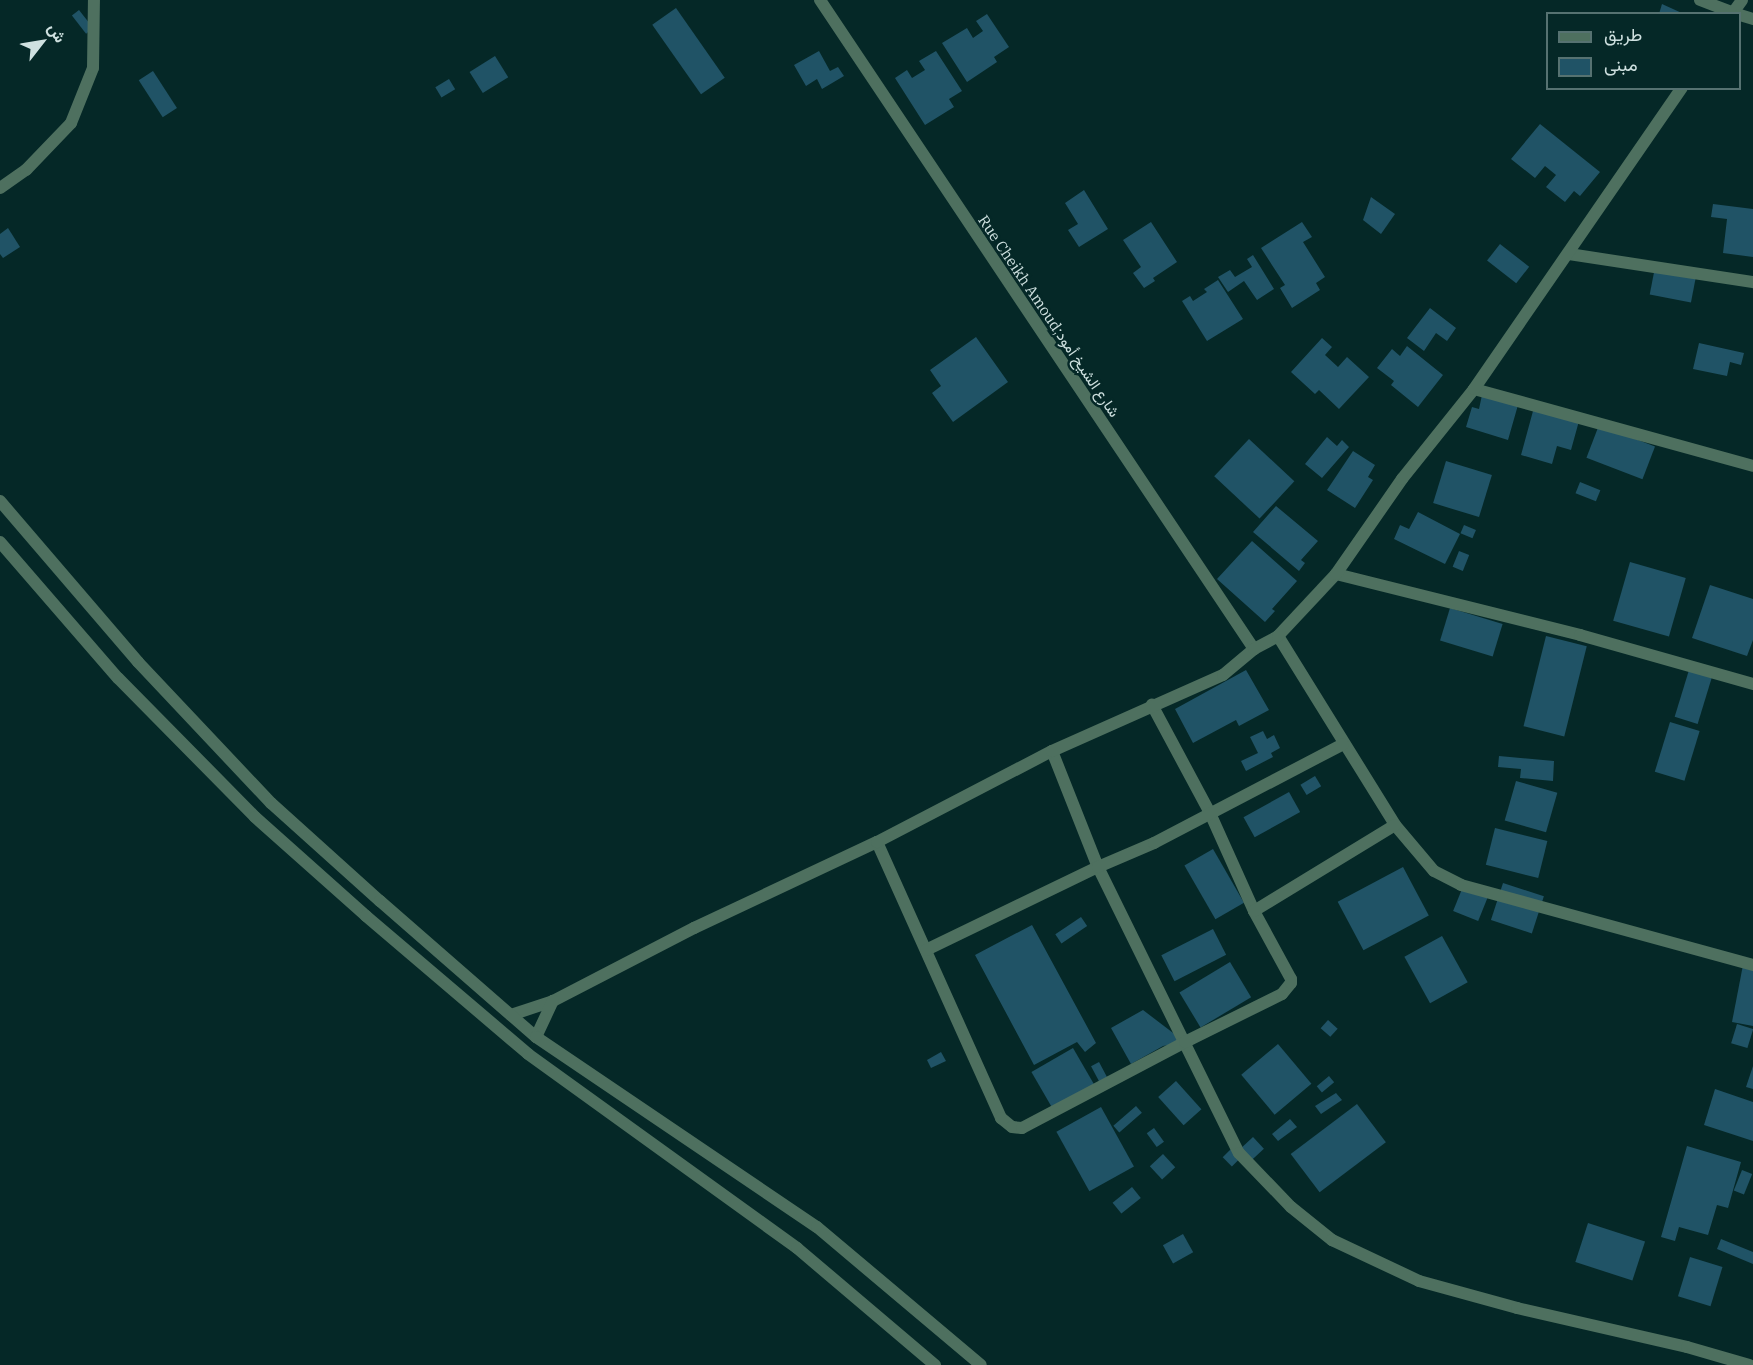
<!DOCTYPE html>
<html>
<head>
<meta charset="utf-8">
<style>
  body { margin:0 }
  #map { position:relative; width:1753px; height:1365px; overflow:hidden; background:#052827; font-family:"IBM Plex Serif",Vazirmatn,serif }
  div>[style] { position:absolute }
  .building>* { inset:0; background:#205366; transform-origin:0 0 }
  .minor>* { height:12px; margin:-6px; padding:0 6px; transform-origin:6px; border-radius:6px; background:#4e705f }
  .tertiary>* { height:12px; margin:-6px; padding:0 6px; transform-origin:6px; border-radius:6px; background:#4e705f }
  span { translate:-50% -50%; white-space:nowrap; text-align:center; line-height:1.15; -webkit-text-stroke:5px #052827; paint-order:stroke }
  .street-label { font-size:15px; color:#cfe1e0 }
  .legend { position:absolute; left:1546px; top:12px; width:195px; height:78px; box-sizing:border-box; background:#052827; border:2px solid #567271; margin:0; padding:8px 10px; list-style:none; font-size:18px; color:#cfe1e0 }
  .legend li { display:flex; align-items:center; gap:12px; height:30px }
  .legend b { width:30px; border:2px solid #567271 }
  .north { position:absolute; left:12px; top:12px; width:60px; height:60px; -webkit-text-stroke:4px #052827; paint-order:stroke; rotate:59deg; font-size:16px; font-weight:700; line-height:24px; text-align:center; color:#cfe1e0 }
  .north::after { content:''; display:block; margin:auto; width:21px; height:27px; background:#cfe1e0; clip-path:polygon(50% 0,100% 100%,50% 72%,0 100%) }
</style>
</head>
<body>
<div id="map">
  <div class="building">
    <div style="clip-path:polygon(1662px 4px,1684px 14px,1659px 14px)"></div>
    <div style="left:676px;top:8px;width:85px;height:29px;rotate:55deg"></div>
    <div style="left:79px;top:10px;width:23px;height:9px;rotate:52deg"></div>
    <div style="clip-path:polygon(987px 14px,1009px 47px,994px 57px,997px 62px,967px 82px,942px 43px,967px 28px,973px 38px,983px 31px,976px 21px)"></div>
    <div style="clip-path:polygon(819px 51px,830px 71px,838px 67px,844px 76px,822px 89px,817px 79px,806px 86px,794px 65px)"></div>
    <div style="clip-path:polygon(936px 51px,962px 91px,949px 99px,954px 107px,925px 125px,895px 78px,907px 70px,912px 78px,925px 70px,919px 61px)"></div>
    <div style="left:495px;top:56px;width:25px;height:30px;rotate:58deg"></div>
    <div style="left:153px;top:71px;width:44px;height:17px;rotate:57deg"></div>
    <div style="left:449px;top:79px;width:12px;height:16px;rotate:59deg"></div>
    <div style="clip-path:polygon(1540px 124px,1600px 172px,1580px 196px,1574px 191px,1565px 202px,1546px 187px,1556px 175px,1545px 166px,1535px 178px,1511px 159px)"></div>
    <div style="clip-path:polygon(1084px 190px,1108px 229px,1079px 247px,1068px 230px,1078px 224px,1065px 203px)"></div>
    <div style="clip-path:polygon(1371px 197px,1395px 214px,1381px 234px,1363px 220px)"></div>
    <div style="clip-path:polygon(1713px 204px,1753px 209px,1753px 257px,1723px 253px,1727px 219px,1711px 217px)"></div>
    <div style="clip-path:polygon(1151px 222px,1177px 262px,1153px 278px,1155px 281px,1144px 288px,1133px 273px,1141px 267px,1123px 240px)"></div>
    <div style="clip-path:polygon(1302px 222px,1312px 237px,1303px 242px,1325px 277px,1316px 283px,1320px 290px,1292px 308px,1280px 288px,1285px 285px,1261px 248px)"></div>
    <div style="clip-path:polygon(8px 228px,20px 247px,3px 258px,0 254px,0 234px)"></div>
    <div style="left:1500px;top:244px;width:37px;height:21px;rotate:38deg"></div>
    <div style="clip-path:polygon(1253px 255px,1274px 289px,1257px 300px,1244px 281px,1228px 292px,1218px 277px,1230px 270px,1235px 277px,1252px 267px,1247px 259px)"></div>
    <div style="left:1656px;top:262px;width:42px;height:33px;rotate:11deg"></div>
    <div style="clip-path:polygon(1218px 280px,1243px 319px,1207px 341px,1182px 301px,1190px 296px,1193px 301px,1207px 292px,1204px 289px)"></div>
    <div style="clip-path:polygon(1430px 308px,1456px 328px,1447px 341px,1436px 333px,1424px 351px,1407px 338px)"></div>
    <div style="clip-path:polygon(976px 337px,1008px 382px,953px 422px,932px 393px,941px 386px,930px 370px)"></div>
    <div style="clip-path:polygon(1322px 338px,1332px 347px,1325px 355px,1338px 367px,1347px 357px,1369px 377px,1339px 409px,1319px 390px,1315px 394px,1291px 372px)"></div>
    <div style="clip-path:polygon(1699px 343px,1744px 353px,1741px 365px,1730px 362px,1727px 376px,1693px 369px)"></div>
    <div style="clip-path:polygon(1407px 346px,1443px 375px,1418px 407px,1391px 385px,1394px 381px,1377px 368px,1392px 349px,1400px 356px)"></div>
    <div style="clip-path:polygon(1482px 395px,1518px 405px,1508px 440px,1466px 427px,1472px 407px,1479px 409px)"></div>
    <div style="clip-path:polygon(1533px 411px,1579px 421px,1571px 450px,1557px 446px,1552px 464px,1521px 455px)"></div>
    <div style="left:1599px;top:425px;width:60px;height:35px;rotate:21deg"></div>
    <div style="clip-path:polygon(1327px 437px,1337px 446px,1342px 440px,1349px 447px,1322px 478px,1305px 464px)"></div>
    <div style="left:1249px;top:439px;width:62px;height:51px;rotate:43deg"></div>
    <div style="clip-path:polygon(1353px 451px,1375px 465px,1368px 477px,1373px 480px,1355px 508px,1327px 490px)"></div>
    <div style="left:1446px;top:461px;width:48px;height:44px;rotate:17deg"></div>
    <div style="left:1580px;top:482px;width:22px;height:12px;rotate:22deg"></div>
    <div style="clip-path:polygon(1276px 506px,1318px 541px,1301px 560px,1305px 563px,1299px 571px,1253px 532px)"></div>
    <div style="clip-path:polygon(1418px 512px,1460px 534px,1445px 564px,1394px 539px,1400px 525px,1409px 529px)"></div>
    <div style="left:1464px;top:525px;width:13px;height:9px;rotate:23deg"></div>
    <div style="clip-path:polygon(1252px 541px,1297px 581px,1272px 609px,1275px 611px,1265px 622px,1217px 579px)"></div>
    <div style="left:1459px;top:551px;width:11px;height:17px;rotate:22deg"></div>
    <div style="left:1630px;top:562px;width:58px;height:61px;rotate:16deg"></div>
    <div style="clip-path:polygon(1710px 585px,1753px 599px,1753px 640px,1747px 656px,1692px 638px)"></div>
    <div style="left:1450px;top:608px;width:55px;height:34px;rotate:17deg"></div>
    <div style="left:1546px;top:636px;width:42px;height:93px;rotate:14deg"></div>
    <div style="clip-path:polygon(1246px 670px,1269px 710px,1239px 726px,1236px 720px,1193px 743px,1175px 709px)"></div>
    <div style="left:1689px;top:670px;width:24px;height:49px;rotate:17deg"></div>
    <div style="left:1670px;top:722px;width:31px;height:52px;rotate:17deg"></div>
    <div style="clip-path:polygon(1263px 731px,1267px 739px,1274px 735px,1280px 748px,1271px 753px,1273px 757px,1246px 771px,1241px 761px,1258px 753px,1250px 737px)"></div>
    <div style="clip-path:polygon(1499px 756px,1554px 761px,1553px 781px,1520px 778px,1521px 769px,1498px 767px)"></div>
    <div style="left:1315px;top:776px;width:12px;height:17px;rotate:59deg"></div>
    <div style="left:1516px;top:781px;width:43px;height:41px;rotate:16deg"></div>
    <div style="left:1289px;top:792px;width:23px;height:52px;rotate:61deg"></div>
    <div style="left:1495px;top:828px;width:54px;height:38px;rotate:14deg"></div>
    <div style="left:1213px;top:849px;width:62px;height:33px;rotate:60deg"></div>
    <div style="left:1403px;top:867px;width:55px;height:74px;rotate:62deg"></div>
    <div style="left:1503px;top:883px;width:43px;height:39px;rotate:18deg"></div>
    <div style="left:1464px;top:884px;width:27px;height:29px;rotate:22deg"></div>
    <div style="left:1081px;top:917px;width:11px;height:31px;rotate:56deg"></div>
    <div style="clip-path:polygon(1032px 925px,1096px 1043px,1085px 1052px,1077px 1042px,1034px 1065px,975px 955px)"></div>
    <div style="left:1213px;top:929px;width:29px;height:58px;rotate:63deg"></div>
    <div style="left:1442px;top:936px;width:53px;height:43px;rotate:61deg"></div>
    <div style="left:1230px;top:962px;width:41px;height:59px;rotate:59deg"></div>
    <div style="clip-path:polygon(1743px 965px,1753px 967px,1753px 1026px,1732px 1022px)"></div>
    <div style="clip-path:polygon(1143px 1010px,1185px 1042px,1163px 1046px,1131px 1064px,1111px 1028px)"></div>
    <div style="left:1328px;top:1020px;width:13px;height:11px;rotate:42deg"></div>
    <div style="left:1737px;top:1024px;width:17px;height:20px;rotate:17deg"></div>
    <div style="left:1278px;top:1044px;width:52px;height:48px;rotate:50deg"></div>
    <div style="left:1073px;top:1048px;width:42px;height:48px;rotate:60deg"></div>
    <div style="clip-path:polygon(941px 1052px,946px 1061px,931px 1068px,927px 1060px)"></div>
    <div style="left:1099px;top:1062px;width:21px;height:9px;rotate:62deg"></div>
    <div style="clip-path:polygon(1753px 1066px,1753px 1089px,1746px 1087px)"></div>
    <div style="left:1329px;top:1076px;width:8px;height:16px;rotate:50deg"></div>
    <div style="left:1176px;top:1081px;width:38px;height:24px;rotate:48deg"></div>
    <div style="clip-path:polygon(1715px 1089px,1753px 1102px,1753px 1141px,1704px 1125px)"></div>
    <div style="clip-path:polygon(1336px 1093px,1342px 1100px,1321px 1114px,1315px 1106px)"></div>
    <div style="left:1357px;top:1104px;width:48px;height:83px;rotate:53deg"></div>
    <div style="left:1136px;top:1106px;width:9px;height:30px;rotate:49deg"></div>
    <div style="left:1101px;top:1107px;width:68px;height:51px;rotate:61deg"></div>
    <div style="clip-path:polygon(1290px 1119px,1297px 1127px,1278px 1141px,1272px 1134px)"></div>
    <div style="left:1154px;top:1128px;width:17px;height:9px;rotate:54deg"></div>
    <div style="left:1253px;top:1137px;width:16px;height:18px;rotate:47deg"></div>
    <div style="left:1234px;top:1146px;width:13px;height:16px;rotate:45deg"></div>
    <div style="clip-path:polygon(1687px 1146px,1741px 1162px,1728px 1208px,1717px 1205px,1708px 1235px,1679px 1227px,1675px 1241px,1661px 1237px)"></div>
    <div style="left:1163px;top:1154px;width:18px;height:18px;rotate:47deg"></div>
    <div style="left:1742px;top:1170px;width:11px;height:22px;rotate:22deg"></div>
    <div style="left:1132px;top:1187px;width:14px;height:25px;rotate:51deg"></div>
    <div style="left:1588px;top:1223px;width:60px;height:41px;rotate:18deg"></div>
    <div style="left:1183px;top:1234px;width:21px;height:23px;rotate:61deg"></div>
    <div style="clip-path:polygon(1721px 1239px,1753px 1252px,1753px 1264px,1717px 1249px)"></div>
    <div style="left:1690px;top:1257px;width:34px;height:41px;rotate:17deg"></div>
  </div>
  <div class="minor">
    <div style="left:820px;top:0;width:781px;rotate:56.23deg"></div>
    <div style="left:1700px;top:0;width:39px;rotate:21deg"></div>
    <div style="left:1732px;top:14px;width:17px;rotate:-54deg"></div>
    <div style="left:1740px;top:15px;width:14px;rotate:17deg"></div>
    <div style="left:0;top:188px;width:32px;rotate:-35deg"></div>
    <div style="left:26px;top:170px;width:65px;rotate:-46.2deg"></div>
    <div style="left:71px;top:123px;width:59px;rotate:-68.2deg"></div>
    <div style="left:93px;top:68px;width:68px;rotate:-89.2deg"></div>
    <div style="left:1569px;top:254px;width:186px;rotate:8.7deg"></div>
    <div style="left:1474px;top:389px;width:289px;rotate:15.4deg"></div>
    <div style="left:1336px;top:574px;width:252px;rotate:14deg"></div>
    <div style="left:1580px;top:635px;width:180px;rotate:15.8deg"></div>
    <div style="left:1278px;top:636px;width:222px;rotate:58.2deg"></div>
    <div style="left:1395px;top:825px;width:60px;rotate:49.7deg"></div>
    <div style="left:1434px;top:871px;width:30px;rotate:27deg"></div>
    <div style="left:1461px;top:885px;width:303px;rotate:15.3deg"></div>
    <div style="left:1052px;top:751px;width:125px;rotate:68.4deg"></div>
    <div style="left:1098px;top:867px;width:319px;rotate:63.8deg"></div>
    <div style="left:1239px;top:1153px;width:75px;rotate:46.1deg"></div>
    <div style="left:1291px;top:1207px;width:53px;rotate:38.8deg"></div>
    <div style="left:1332px;top:1240px;width:96px;rotate:25.2deg"></div>
    <div style="left:1419px;top:1281px;width:102px;rotate:15.4deg"></div>
    <div style="left:1517px;top:1308px;width:174px;rotate:12.9deg"></div>
    <div style="left:1687px;top:1347px;width:65px;rotate:16.2deg"></div>
    <div style="left:877px;top:842px;width:303px;rotate:65.8deg"></div>
    <div style="left:1001px;top:1118px;width:14px;rotate:39deg"></div>
    <div style="left:1012px;top:1127px;width:10px;rotate:6deg"></div>
    <div style="left:1022px;top:1128px;width:184px;rotate:-27.8deg"></div>
    <div style="left:1185px;top:1042px;width:108px;rotate:-26.3deg"></div>
    <div style="left:1282px;top:994px;width:14px;rotate:-51deg"></div>
    <div style="left:1291px;top:983px;width:4px;rotate:-90deg"></div>
    <div style="left:1291px;top:979px;width:77px;rotate:-118.6deg"></div>
    <div style="left:1254px;top:911px;width:107px;rotate:-114.2deg"></div>
    <div style="left:1210px;top:813px;width:123px;rotate:-118.2deg"></div>
    <div style="left:1254px;top:911px;width:165px;rotate:-31.4deg"></div>
    <div style="left:926px;top:950px;width:191px;rotate:-25.8deg"></div>
    <div style="left:1098px;top:867px;width:61px;rotate:-23.2deg"></div>
    <div style="left:1154px;top:843px;width:213px;rotate:-27.6deg"></div>
    <div style="left:511px;top:1015px;width:44px;rotate:-18.4deg"></div>
    <div style="left:553px;top:1001px;width:159px;rotate:-27.4deg"></div>
    <div style="left:694px;top:928px;width:202px;rotate:-25.2deg"></div>
    <div style="left:877px;top:842px;width:197px;rotate:-27.5deg"></div>
    <div style="left:1052px;top:751px;width:187px;rotate:-24deg"></div>
    <div style="left:1223px;top:675px;width:40px;rotate:-40deg"></div>
    <div style="left:1254px;top:649px;width:27px;rotate:-28deg"></div>
    <div style="left:1278px;top:636px;width:85px;rotate:-46.9deg"></div>
    <div style="left:1336px;top:574px;width:116px;rotate:-55.2deg"></div>
    <div style="left:1402px;top:479px;width:115px;rotate:-51.3deg"></div>
    <div style="left:1474px;top:389px;width:366px;rotate:-55.4deg"></div>
    <div style="left:536px;top:1037px;width:40px;rotate:-65deg"></div>
  </div>
  <div class="tertiary">
    <div style="left:0;top:501px;width:212px;rotate:49.4deg"></div>
    <div style="left:138px;top:662px;width:194px;rotate:46.7deg"></div>
    <div style="left:271px;top:803px;width:147px;rotate:42deg"></div>
    <div style="left:380px;top:901px;width:207px;rotate:41.1deg"></div>
    <div style="left:536px;top:1037px;width:339px;rotate:34.1deg"></div>
    <div style="left:817px;top:1227px;width:214px;rotate:40.1deg"></div>
    <div style="left:0;top:542px;width:180px;rotate:49.1deg"></div>
    <div style="left:118px;top:678px;width:195px;rotate:45.4deg"></div>
    <div style="left:255px;top:817px;width:149px;rotate:41.7deg"></div>
    <div style="left:366px;top:916px;width:213px;rotate:40.4deg"></div>
    <div style="left:528px;top:1054px;width:332px;rotate:35.8deg"></div>
    <div style="left:797px;top:1248px;width:181px;rotate:40.3deg"></div>
  </div>
  <div class="street-label">
    <span style="left:1049px;top:316px;rotate:56deg">Rue Cheikh Amoud;شارع الشيخ أمود</span>
  </div>
  <ul class="legend">
  <li><b style="height:8px;background:#4e705f"></b>طريق</li>
  <li><b style="height:16px;background:#205366"></b>مبنى</li>
  </ul>
  <div class="north">ش</div>
</div>
</body>
</html>
